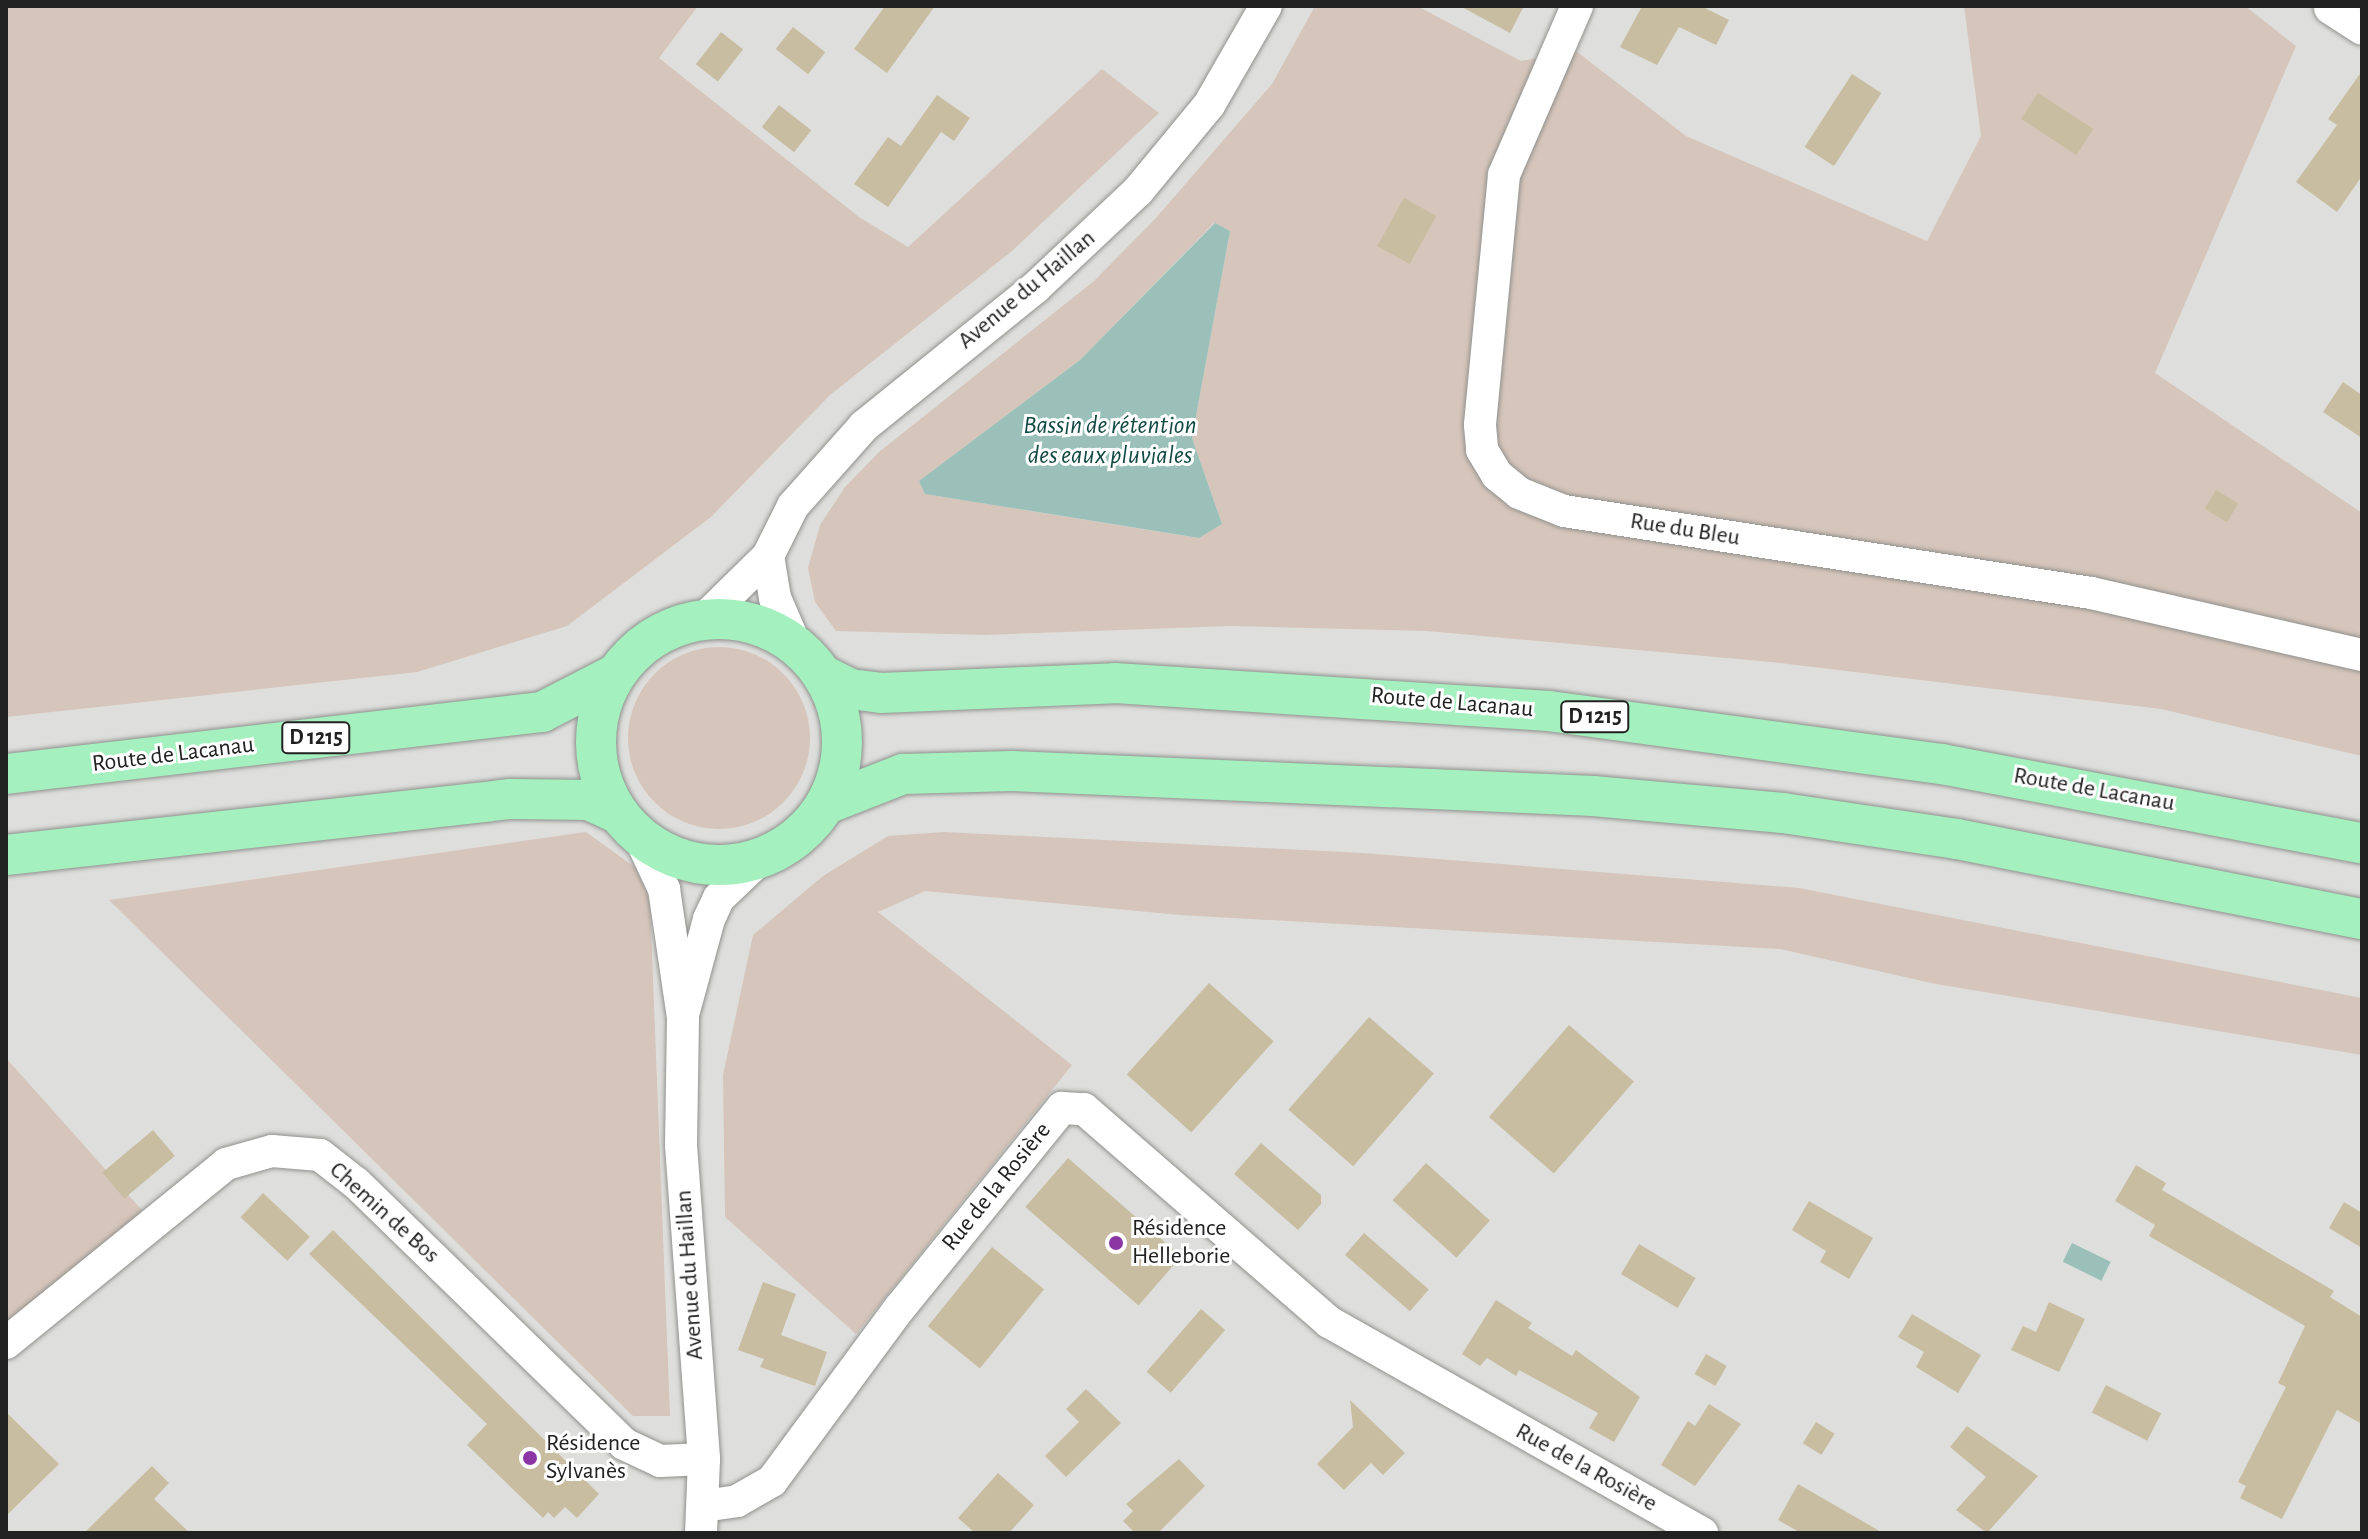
<!DOCTYPE html>
<html>
<head>
<meta charset="utf-8">
<style>
  body { margin:0 }
  #map { position:relative; width:2368px; height:1539px; overflow:hidden; background:#dedfdc; font-family:"Alegreya Sans",sans-serif }
  div>[style] { position:absolute }
  .green>* { inset:0; background:#d6c5ba }
  .round { border-radius:50% }
  .water>* { inset:0; background:#9bc0ba; transform-origin:0 0 }
  .building>* { inset:0; background:#c8bda1; transform-origin:0 0 }
  .roads { filter:drop-shadow(0 0 2px #90918e) drop-shadow(0 0 2px #90918e) }
  .minor>* { height:32px; margin:-16px; padding:0 16px; transform-origin:16px; border-radius:16px; background:#fff }
  .major>* { height:40px; margin:-20px; padding:0 20px; transform-origin:20px; border-radius:20px; background:#a4f0be }
  .major>.ring { margin:-20px; padding:0; box-sizing:content-box; background:none; border:40px solid #a4f0be; border-radius:50% }
  .dots>* { width:22px; height:22px; translate:-50% -50%; box-sizing:border-box; border:4px solid #fff; border-radius:50% }
  span { translate:-50% -50%; white-space:nowrap; text-align:center; line-height:1.15; -webkit-text-stroke:6px #fff; paint-order:stroke }
  .shield-label span { padding:2px 6px; background:#fff; border:2px solid; border-radius:6px; -webkit-text-stroke-width:0 }
  .shield-label { font-size:22px; color:#202120; font-weight:700 }
  .street-label { font-size:24px; color:#202120 }
  .poi-label { font-size:24px; color:#202120 }
  .left { translate:0 -50%; text-align:left }
  .water-label { font-size:26px; color:#134943; font-style:italic }
  .frame { position:absolute; inset:0; border:8px solid #202120; pointer-events:none }
</style>
</head>
<body>
<div id="map">
  <div class="green">
    <div style="clip-path:polygon(6px 6px,698px 6px,659px 58px,859px 217px,908px 247px,1102px 69px,1159px 113px,1012px 251px,830px 395px,711px 517px,567px 626px,417px 672px,6px 717px)"></div>
    <div style="clip-path:polygon(evenodd,1315px 6px,1417px 6px,1521px 61px,1576px 51px,1686px 136px,1927px 241px,1981px 136px,1964px 6px,2245px 6px,2296px 46px,2155px 373px,2362px 513px,2362px 756px,2161px 709px,1771px 662px,1427px 631px,1231px 626px,984px 635px,836px 631px,815px 602px,808px 568px,820px 525px,845px 487px,879px 452px,1094px 281px,1155px 219px,1272px 84px,1315px 6px,1214px 223px,1230px 231px,1192px 438px,1222px 524px,1198px 538px,925px 494px,919px 481px,1080px 360px,1214px 223px)"></div>
    <div class="round" style="left:628px;top:647px;width:182px;height:182px"></div>
    <div style="clip-path:polygon(586px 832px,636px 868px,650px 901px,670px 1416px,633px 1416px,109px 900px)"></div>
    <div style="clip-path:polygon(944px 832px,1363px 853px,1799px 888px,2362px 998px,2362px 1055px,1936px 984px,1780px 949px,1180px 915px,925px 891px,878px 912px,1072px 1065px,856px 1334px,725px 1217px,723px 1075px,753px 935px,823px 876px,888px 836px)"></div>
    <div style="clip-path:polygon(6px 1058px,148px 1217px,6px 1330px)"></div>
  </div>
  <div class="water">
    <div style="clip-path:polygon(1215px 223px,1230px 231px,1192px 438px,1222px 524px,1199px 538px,925px 494px,919px 481px,1080px 360px)"></div>
    <div style="left:2072px;top:1243px;width:43px;height:21px;rotate:26deg"></div>
  </div>
  <div class="building">
    <div style="clip-path:polygon(885px 6px,935px 6px,887px 73px,854px 49px)"></div>
    <div style="clip-path:polygon(1460px 6px,1524px 6px,1510px 33px)"></div>
    <div style="clip-path:polygon(1636px 6px,1701px 6px,1729px 20px,1716px 45px,1679px 27px,1657px 65px,1620px 47px,1641px 8px)"></div>
    <div style="left:793px;top:27px;width:41px;height:28px;rotate:38deg"></div>
    <div style="left:721px;top:32px;width:28px;height:41px;rotate:38deg"></div>
    <div style="clip-path:polygon(2362px 71px,2362px 176px,2337px 212px,2296px 182px,2337px 125px,2328px 119px)"></div>
    <div style="left:1852px;top:74px;width:35px;height:87px;rotate:33deg"></div>
    <div style="left:2038px;top:93px;width:66px;height:31px;rotate:33deg"></div>
    <div style="clip-path:polygon(937px 95px,970px 118px,954px 141px,941px 132px,888px 207px,854px 184px,888px 137px,901px 146px)"></div>
    <div style="left:779px;top:105px;width:41px;height:28px;rotate:38deg"></div>
    <div style="left:1404px;top:198px;width:37px;height:55px;rotate:29deg"></div>
    <div style="clip-path:polygon(2343px 382px,2362px 395px,2362px 438px,2323px 412px)"></div>
    <div style="left:2216px;top:490px;width:26px;height:22px;rotate:31deg"></div>
    <div style="left:1209px;top:983px;width:87px;height:123px;rotate:42deg"></div>
    <div style="left:1369px;top:1017px;width:86px;height:123px;rotate:41deg"></div>
    <div style="left:1569px;top:1025px;width:86px;height:122px;rotate:41deg"></div>
    <div style="left:153px;top:1130px;width:34px;height:66px;rotate:50deg"></div>
    <div style="clip-path:polygon(1261px 1143px,1321px 1195px,1321px 1204px,1298px 1230px,1234px 1174px)"></div>
    <div style="left:1068px;top:1158px;width:150px;height:65px;rotate:41deg"></div>
    <div style="left:1426px;top:1163px;width:86px;height:50px;rotate:42deg"></div>
    <div style="clip-path:polygon(2136px 1165px,2166px 1183px,2162px 1190px,2334px 1291px,2330px 1297px,2362px 1317px,2362px 1424px,2337px 1410px,2282px 1519px,2240px 1498px,2246px 1486px,2238px 1482px,2286px 1387px,2278px 1383px,2305px 1326px,2149px 1236px,2155px 1225px,2115px 1201px)"></div>
    <div style="left:263px;top:1193px;width:64px;height:33px;rotate:43deg"></div>
    <div style="clip-path:polygon(1809px 1201px,1873px 1238px,1849px 1279px,1820px 1262px,1826px 1251px,1792px 1230px)"></div>
    <div style="clip-path:polygon(2344px 1202px,2362px 1213px,2362px 1248px,2329px 1228px)"></div>
    <div style="clip-path:polygon(333px 1230px,599px 1494px,577px 1518px,565px 1507px,554px 1518px,548px 1512px,543px 1518px,467px 1445px,487px 1424px,309px 1254px)"></div>
    <div style="left:1364px;top:1233px;width:86px;height:29px;rotate:41deg"></div>
    <div style="left:1639px;top:1244px;width:66px;height:35px;rotate:31deg"></div>
    <div style="left:992px;top:1247px;width:67px;height:102px;rotate:39deg"></div>
    <div style="clip-path:polygon(763px 1282px,796px 1294px,781px 1335px,827px 1352px,815px 1386px,760px 1367px,764px 1359px,738px 1350px)"></div>
    <div style="clip-path:polygon(1496px 1300px,1532px 1323px,1528px 1328px,1572px 1356px,1576px 1350px,1640px 1397px,1614px 1442px,1589px 1428px,1598px 1413px,1519px 1370px,1516px 1376px,1487px 1358px,1480px 1366px,1462px 1354px)"></div>
    <div style="clip-path:polygon(2049px 1302px,2085px 1319px,2059px 1372px,2011px 1350px,2023px 1326px,2036px 1332px)"></div>
    <div style="left:1201px;top:1309px;width:32px;height:83px;rotate:41deg"></div>
    <div style="clip-path:polygon(1912px 1314px,1981px 1355px,1958px 1393px,1916px 1367px,1924px 1352px,1898px 1337px)"></div>
    <div style="left:1706px;top:1354px;width:24px;height:23px;rotate:30deg"></div>
    <div style="left:2106px;top:1385px;width:62px;height:31px;rotate:27deg"></div>
    <div style="clip-path:polygon(1086px 1389px,1121px 1423px,1066px 1477px,1045px 1456px,1079px 1422px,1066px 1409px)"></div>
    <div style="clip-path:polygon(1350px 1400px,1405px 1453px,1383px 1475px,1371px 1463px,1344px 1490px,1317px 1464px,1353px 1427px)"></div>
    <div style="clip-path:polygon(1709px 1404px,1741px 1424px,1695px 1486px,1661px 1465px,1688px 1421px,1695px 1426px)"></div>
    <div style="clip-path:polygon(6px 1412px,59px 1464px,6px 1516px)"></div>
    <div style="left:1816px;top:1422px;width:22px;height:25px;rotate:32deg"></div>
    <div style="clip-path:polygon(1967px 1426px,2038px 1476px,1987px 1533px,1956px 1510px,1986px 1477px,1950px 1447px)"></div>
    <div style="clip-path:polygon(1179px 1459px,1205px 1486px,1158px 1533px,1135px 1533px,1123px 1521px,1133px 1511px,1126px 1504px)"></div>
    <div style="clip-path:polygon(152px 1466px,169px 1483px,154px 1499px,190px 1533px,84px 1533px)"></div>
    <div style="clip-path:polygon(998px 1473px,1034px 1505px,1009px 1533px,975px 1533px,958px 1518px)"></div>
    <div style="clip-path:polygon(1798px 1484px,1883px 1533px,1801px 1533px,1778px 1520px)"></div>
  </div>
  <div class="roads">
    <div class="minor">
      <div style="left:1577px;top:6px;width:184px;rotate:113.4deg"></div>
      <div style="left:1504px;top:175px;width:251px;rotate:95.5deg"></div>
      <div style="left:1480px;top:425px;width:25px;rotate:85deg"></div>
      <div style="left:1482px;top:450px;width:29px;rotate:59deg"></div>
      <div style="left:1497px;top:475px;width:28px;rotate:39deg"></div>
      <div style="left:1519px;top:493px;width:48px;rotate:21.8deg"></div>
      <div style="left:1564px;top:511px;width:533px;rotate:8.84deg"></div>
      <div style="left:2091px;top:593px;width:278px;rotate:12.9deg"></div>
      <div style="left:2330px;top:8px;width:38px;rotate:33deg"></div>
      <div style="left:768px;top:556px;width:43px;rotate:80.5deg"></div>
      <div style="left:775px;top:598px;width:50px;rotate:66.5deg"></div>
      <div style="left:704px;top:619px;width:90px;rotate:-44.5deg"></div>
      <div style="left:768px;top:556px;width:56px;rotate:-63.4deg"></div>
      <div style="left:793px;top:506px;width:107px;rotate:-48.4deg"></div>
      <div style="left:864px;top:426px;width:220px;rotate:-38.9deg"></div>
      <div style="left:1035px;top:288px;width:141px;rotate:-43.3deg"></div>
      <div style="left:1138px;top:191px;width:112px;rotate:-50.5deg"></div>
      <div style="left:1209px;top:105px;width:114px;rotate:-60.1deg"></div>
      <div style="left:639px;top:836px;width:59px;rotate:64.7deg"></div>
      <div style="left:664px;top:889px;width:130px;rotate:81.6deg"></div>
      <div style="left:683px;top:1018px;width:127px;rotate:90.9deg"></div>
      <div style="left:681px;top:1145px;width:315px;rotate:85.8deg"></div>
      <div style="left:704px;top:1459px;width:74px;rotate:92.3deg"></div>
      <div style="left:684px;top:1011px;width:95px;rotate:-74.8deg"></div>
      <div style="left:709px;top:919px;width:23px;rotate:-65deg"></div>
      <div style="left:719px;top:898px;width:58px;rotate:-43.6deg"></div>
      <div style="left:6px;top:1343px;width:284px;rotate:-39.1deg"></div>
      <div style="left:226px;top:1164px;width:48px;rotate:-15.8deg"></div>
      <div style="left:272px;top:1151px;width:48px;rotate:4.8deg"></div>
      <div style="left:320px;top:1155px;width:46px;rotate:37.9deg"></div>
      <div style="left:356px;top:1183px;width:374px;rotate:44.2deg"></div>
      <div style="left:624px;top:1444px;width:40px;rotate:25deg"></div>
      <div style="left:660px;top:1461px;width:44px;rotate:-2.6deg"></div>
      <div style="left:703px;top:1506px;width:34px;rotate:-8deg"></div>
      <div style="left:737px;top:1501px;width:40px;rotate:-29.7deg"></div>
      <div style="left:772px;top:1481px;width:214px;rotate:-53.6deg"></div>
      <div style="left:899px;top:1309px;width:259px;rotate:-51deg"></div>
      <div style="left:1062px;top:1108px;width:22px;rotate:3deg"></div>
      <div style="left:1084px;top:1109px;width:325px;rotate:41deg"></div>
      <div style="left:1329px;top:1322px;width:429px;rotate:29.5deg"></div>
    </div>
    <div class="major">
      <div class="ring" style="left:596px;top:619px;width:206px;height:206px"></div>
      <div style="left:823px;top:675px;width:30px;rotate:27deg"></div>
      <div style="left:850px;top:689px;width:31px;rotate:7deg"></div>
      <div style="left:881px;top:693px;width:234px;rotate:-2.4deg"></div>
      <div style="left:1115px;top:683px;width:435px;rotate:3.7deg"></div>
      <div style="left:1549px;top:711px;width:397px;rotate:7.7deg"></div>
      <div style="left:1942px;top:764px;width:427px;rotate:10.7deg"></div>
      <div style="left:6px;top:774px;width:540px;rotate:-6.6deg"></div>
      <div style="left:542px;top:712px;width:83px;rotate:-27.2deg"></div>
      <div style="left:826px;top:804px;width:83px;rotate:-21.3deg"></div>
      <div style="left:903px;top:774px;width:109px;rotate:-1.6deg"></div>
      <div style="left:1012px;top:771px;width:582px;rotate:2.46deg"></div>
      <div style="left:1593px;top:796px;width:191px;rotate:5.1deg"></div>
      <div style="left:1783px;top:813px;width:176px;rotate:8.5deg"></div>
      <div style="left:1957px;top:839px;width:413px;rotate:11.2deg"></div>
      <div style="left:6px;top:855px;width:508px;rotate:-6.33deg"></div>
      <div style="left:511px;top:799px;width:78px;rotate:0.7deg"></div>
      <div style="left:589px;top:800px;width:33px;rotate:25deg"></div>
    </div>
  </div>
  <div class="dots">
    <div style="left:1116px;top:1243px;background:#8c36a3"></div>
    <div style="left:530px;top:1458px;background:#8c36a3"></div>
  </div>
  <div class="shield-label">
    <span style="left:1595px;top:717px">D 1215</span>
    <span style="left:316px;top:738px">D 1215</span>
  </div>
  <div class="street-label">
    <span style="left:1027px;top:290px;rotate:-40deg">Avenue du Haillan</span>
    <span style="left:1685px;top:530px;rotate:9deg">Rue du Bleu</span>
    <span style="left:1452px;top:703px;rotate:5deg">Route de Lacanau</span>
    <span style="left:173px;top:755px;rotate:-7deg">Route de Lacanau</span>
    <span style="left:2094px;top:790px;rotate:10deg">Route de Lacanau</span>
    <span style="left:997px;top:1187px;rotate:-51deg">Rue de la Rosière</span>
    <span style="left:384px;top:1213px;rotate:42deg">Chemin de Bos</span>
    <span style="left:690px;top:1275px;rotate:-94deg">Avenue du Haillan</span>
    <span style="left:1586px;top:1468px;rotate:29deg">Rue de la Rosière</span>
  </div>
  <div class="poi-label">
    <span class="left" style="left:1132px;top:1243px">Résidence<br>Helleborie</span>
    <span class="left" style="left:546px;top:1458px">Résidence<br>Sylvanès</span>
  </div>
  <div class="water-label">
    <span style="left:1110px;top:441px">Bassin de rétention<br>des eaux pluviales</span>
  </div>
  <div class="frame"></div>
</div>
</body>
</html>
